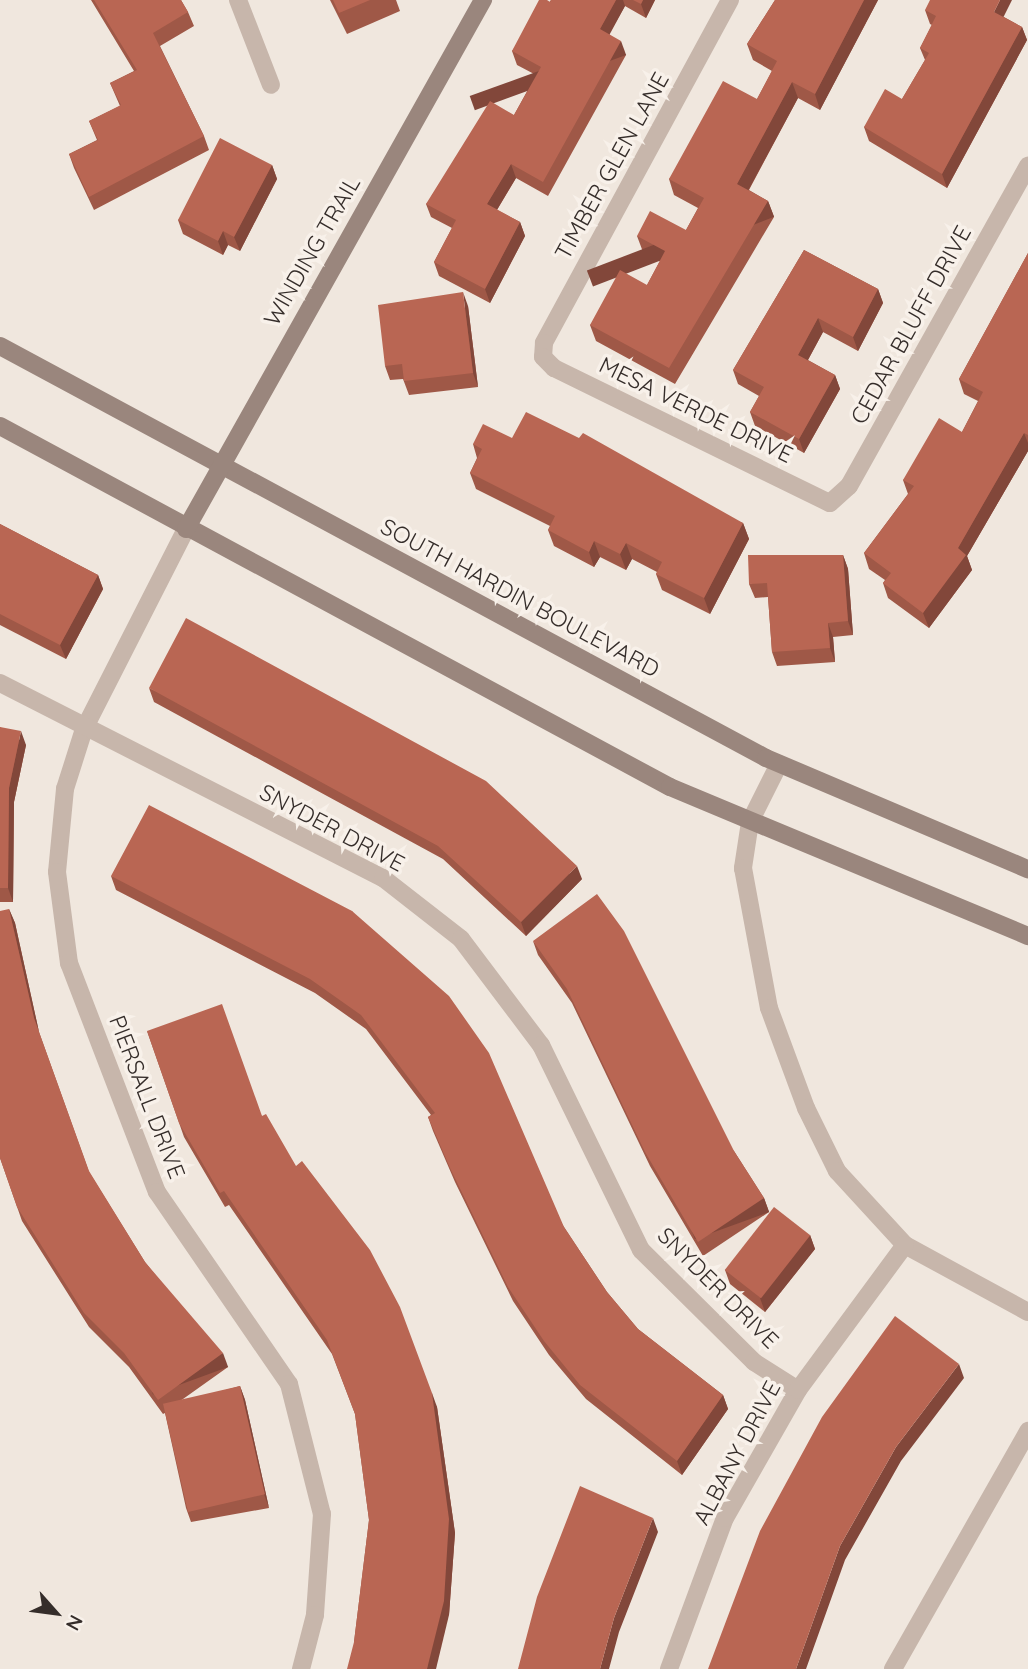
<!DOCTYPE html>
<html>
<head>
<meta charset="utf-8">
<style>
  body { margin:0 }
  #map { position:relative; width:1028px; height:1669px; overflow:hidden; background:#f0e7de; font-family:Quicksand,sans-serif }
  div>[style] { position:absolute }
  .street>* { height:18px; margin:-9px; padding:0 9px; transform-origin:9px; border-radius:9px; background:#c7b6ab }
  .secondary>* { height:18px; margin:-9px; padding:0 9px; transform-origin:9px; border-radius:9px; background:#9a867d }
  .wall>* { inset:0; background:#9f5847 }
  .shaded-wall>* { inset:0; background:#82473a; transform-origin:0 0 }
  .building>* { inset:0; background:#b96653; transform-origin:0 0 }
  span { translate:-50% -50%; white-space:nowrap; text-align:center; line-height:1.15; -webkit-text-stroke:7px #f8f1ea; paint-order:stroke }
  .street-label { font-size:23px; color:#352d2a }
  .north { position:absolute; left:21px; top:1578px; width:70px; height:70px; -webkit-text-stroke:5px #f8f1ea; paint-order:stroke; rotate:118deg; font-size:19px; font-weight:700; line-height:28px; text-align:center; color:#352d2a }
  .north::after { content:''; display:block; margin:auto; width:24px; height:32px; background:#352d2a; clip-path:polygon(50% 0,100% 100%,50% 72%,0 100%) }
</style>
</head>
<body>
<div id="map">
  <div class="street">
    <div style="left:238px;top:0;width:91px;rotate:68.8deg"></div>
    <div style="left:730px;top:0;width:390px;rotate:118.5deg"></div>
    <div style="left:544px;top:343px;width:14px;rotate:94deg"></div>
    <div style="left:543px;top:357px;width:16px;rotate:45deg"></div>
    <div style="left:554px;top:368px;width:307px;rotate:26.1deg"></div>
    <div style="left:830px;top:503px;width:25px;rotate:-42deg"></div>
    <div style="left:849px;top:486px;width:367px;rotate:-60.8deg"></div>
    <div style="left:186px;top:529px;width:225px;rotate:117deg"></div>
    <div style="left:84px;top:729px;width:63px;rotate:107.6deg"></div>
    <div style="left:65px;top:789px;width:83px;rotate:95.5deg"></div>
    <div style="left:57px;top:872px;width:92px;rotate:82.5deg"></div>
    <div style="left:69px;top:963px;width:245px;rotate:69deg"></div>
    <div style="left:157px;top:1192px;width:233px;rotate:55.5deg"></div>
    <div style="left:289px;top:1384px;width:134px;rotate:75.8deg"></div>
    <div style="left:322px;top:1514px;width:101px;rotate:94deg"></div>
    <div style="left:315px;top:1615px;width:56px;rotate:104.5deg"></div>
    <div style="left:0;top:683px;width:430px;rotate:27deg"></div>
    <div style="left:383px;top:878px;width:99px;rotate:38deg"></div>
    <div style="left:461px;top:939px;width:133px;rotate:53deg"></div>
    <div style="left:541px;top:1045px;width:228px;rotate:64deg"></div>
    <div style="left:641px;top:1250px;width:159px;rotate:44.7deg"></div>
    <div style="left:754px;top:1362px;width:52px;rotate:32.5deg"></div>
    <div style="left:779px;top:764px;width:65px;rotate:116.6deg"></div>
    <div style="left:750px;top:822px;width:47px;rotate:98.7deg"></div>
    <div style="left:743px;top:868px;width:142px;rotate:79.5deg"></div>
    <div style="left:769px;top:1008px;width:107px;rotate:69.7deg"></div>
    <div style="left:806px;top:1108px;width:70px;rotate:63.8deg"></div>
    <div style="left:837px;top:1171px;width:100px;rotate:47.4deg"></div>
    <div style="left:905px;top:1245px;width:140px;rotate:28.6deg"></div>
    <div style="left:669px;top:1669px;width:161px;rotate:-69.7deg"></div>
    <div style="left:725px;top:1518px;width:147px;rotate:-60.3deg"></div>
    <div style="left:798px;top:1390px;width:180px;rotate:-53.6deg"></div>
    <div style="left:893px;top:1669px;width:274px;rotate:-60.4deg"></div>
  </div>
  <div class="secondary">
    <div style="left:0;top:346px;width:870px;rotate:28.27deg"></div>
    <div style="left:766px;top:758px;width:285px;rotate:23deg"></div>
    <div style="left:0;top:426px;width:761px;rotate:28.32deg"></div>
    <div style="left:670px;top:787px;width:388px;rotate:22.6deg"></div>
    <div style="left:186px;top:529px;width:607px;rotate:-60.69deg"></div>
  </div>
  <div class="wall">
    <div style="clip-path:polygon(91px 0,181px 0,188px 12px,194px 26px,160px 46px,204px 136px,209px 150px,94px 210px,74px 168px,69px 154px,97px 140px,89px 121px,120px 106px,110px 83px,134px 71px)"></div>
    <div style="clip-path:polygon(330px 0,396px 0,400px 11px,347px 34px)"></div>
    <div style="clip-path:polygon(551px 0,655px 0,646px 18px,625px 6px,609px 34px,626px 55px,548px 196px,516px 178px,497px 210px,520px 222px,525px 236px,490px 303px,439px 276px,434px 262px,452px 228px,431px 217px,426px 204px,514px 115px,536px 75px,517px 65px,512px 51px)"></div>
    <div style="clip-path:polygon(775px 0,878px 0,820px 110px,798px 98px,749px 190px,768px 201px,774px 217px,675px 384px,596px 341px,590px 325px,647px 285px,660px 261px,643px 252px,637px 236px,686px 230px,698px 208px,674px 195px,669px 179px,757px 99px,772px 71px,753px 60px,747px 44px)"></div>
    <div style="clip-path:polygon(925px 10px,1004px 17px,1022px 27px,1027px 40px,947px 188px,869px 141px,864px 127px,902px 99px,925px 60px,920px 48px,932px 25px,930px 24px)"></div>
    <div style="clip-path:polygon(272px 165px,277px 179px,240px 251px,228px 245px,223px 255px,183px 234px,178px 220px)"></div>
    <div style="clip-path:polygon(804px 250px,878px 289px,883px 303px,858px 351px,823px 332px,808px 360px,835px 375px,840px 389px,804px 453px,755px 426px,750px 412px,759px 396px,738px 384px,733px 370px)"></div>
    <div style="clip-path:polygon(1028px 253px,1028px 451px,967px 556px,972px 570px,929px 628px,888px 598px,883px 583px,885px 580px,869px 569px,864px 553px,908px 494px,903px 480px,962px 432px,978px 401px,964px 394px,959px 379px)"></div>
    <div style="clip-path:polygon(468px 306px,478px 387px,409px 395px,403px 379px,390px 380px,385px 366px)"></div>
    <div style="clip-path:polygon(512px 438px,743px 523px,749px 539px,710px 614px,662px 590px,656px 574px,657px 572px,632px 559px,626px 570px,600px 557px,594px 567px,554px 546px,548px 530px,550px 526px,476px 489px,470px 473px,477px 458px,473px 444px)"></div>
    <div style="clip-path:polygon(0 524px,98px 575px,103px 589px,66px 659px,0 625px)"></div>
    <div style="clip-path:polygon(843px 555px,848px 569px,853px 635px,833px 637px,835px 662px,777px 666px,772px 652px,768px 597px,755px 598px,749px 584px)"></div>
    <div style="clip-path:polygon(149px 688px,582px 879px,526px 936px,443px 859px,154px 702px)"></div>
    <div style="clip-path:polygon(0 727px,26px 745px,14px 802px,13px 902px,0 902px)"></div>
    <div style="clip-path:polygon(111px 876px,352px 911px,564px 1227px,607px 1292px,638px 1329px,723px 1395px,728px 1409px,682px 1475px,586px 1399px,549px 1355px,513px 1301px,455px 1182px,433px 1131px,428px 1117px,431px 1115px,366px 1029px,315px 993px,116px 890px)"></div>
    <div style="clip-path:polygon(9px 909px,15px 923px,39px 1032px,89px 1172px,145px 1262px,228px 1367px,176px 1404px,240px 1386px,245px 1400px,269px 1508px,191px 1522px,186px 1508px,165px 1413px,163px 1414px,129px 1367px,89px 1327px,22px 1221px,0 1158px)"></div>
    <div style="clip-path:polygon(533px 941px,734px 1151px,764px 1198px,769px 1212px,703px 1256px,650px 1166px,572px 1003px,538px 955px)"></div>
    <div style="clip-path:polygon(147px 1031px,262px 1116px,437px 1407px,455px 1533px,449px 1615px,354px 1642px,369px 1520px,355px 1414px,332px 1354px,229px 1205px,225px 1207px,184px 1137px)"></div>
    <div style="clip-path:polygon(810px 1235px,815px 1249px,765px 1312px,730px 1284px,725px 1270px)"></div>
  </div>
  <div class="shaded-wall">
    <div style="clip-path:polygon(616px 0,623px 0,625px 6px,605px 43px,600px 29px)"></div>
    <div style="clip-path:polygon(643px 0,655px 0,646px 18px,641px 4px)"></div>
    <div style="clip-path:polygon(864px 0,878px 0,820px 110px,815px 94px)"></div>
    <div style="clip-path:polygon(1000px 0,1012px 0,999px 26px,994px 12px)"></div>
    <div style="clip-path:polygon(1022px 27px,1027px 40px,947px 188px,942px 174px)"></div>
    <div style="left:621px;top:41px;width:15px;height:161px;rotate:70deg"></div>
    <div style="clip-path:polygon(792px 82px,798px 98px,743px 200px,737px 184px)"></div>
    <div style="clip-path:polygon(511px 164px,516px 178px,492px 218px,487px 204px)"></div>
    <div style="clip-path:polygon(272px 165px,277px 179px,240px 251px,234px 237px)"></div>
    <div style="left:768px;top:201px;width:17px;height:194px;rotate:69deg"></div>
    <div style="clip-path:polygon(520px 222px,525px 236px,490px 303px,485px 289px)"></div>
    <div style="clip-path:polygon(223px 231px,228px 245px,223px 255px,218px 241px)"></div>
    <div style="clip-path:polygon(878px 289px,883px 303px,858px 351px,853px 337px)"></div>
    <div style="clip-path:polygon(463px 292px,468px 306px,478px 387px,473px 373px)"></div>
    <div style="clip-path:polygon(818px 318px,823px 332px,803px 369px,798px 355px)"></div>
    <div style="clip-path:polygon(835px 375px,840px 389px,804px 453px,799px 439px)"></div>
    <div style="clip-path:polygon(1024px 433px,1028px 443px,1028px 451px,967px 556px,972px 570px,929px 628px,923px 613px,958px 548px)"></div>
    <div style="clip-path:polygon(743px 523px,749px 539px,710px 614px,704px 598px)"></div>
    <div style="clip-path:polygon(594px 541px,600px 557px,594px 567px,589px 552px)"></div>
    <div style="clip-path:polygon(626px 543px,632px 559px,626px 570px,620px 554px)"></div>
    <div style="clip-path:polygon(843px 555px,848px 569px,853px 635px,848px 621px)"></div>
    <div style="clip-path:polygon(98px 575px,103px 589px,66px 659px,60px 645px)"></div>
    <div style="clip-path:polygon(828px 623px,833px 637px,835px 662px,830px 648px)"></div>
    <div style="clip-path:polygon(21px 731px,26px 745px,14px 802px,13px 902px,8px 888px,9px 788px)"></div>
    <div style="clip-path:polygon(577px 866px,582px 879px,526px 936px,521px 922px)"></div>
    <div style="clip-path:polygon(9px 909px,15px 923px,39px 1032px,34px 1018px)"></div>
    <div style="left:764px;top:1198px;width:15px;height:79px;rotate:70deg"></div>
    <div style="clip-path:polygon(810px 1235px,815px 1249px,765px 1312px,760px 1298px)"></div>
    <div style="left:223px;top:1353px;width:15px;height:80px;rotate:70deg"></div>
    <div style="clip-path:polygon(959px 1364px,964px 1378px,901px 1461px,845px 1560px,806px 1669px,796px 1669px,840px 1546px,896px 1447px)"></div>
    <div style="clip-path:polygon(240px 1386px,245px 1400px,269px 1508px,264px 1494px)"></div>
    <div style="clip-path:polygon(432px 1393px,437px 1407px,455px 1533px,449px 1615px,436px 1669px,427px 1669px)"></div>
    <div style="clip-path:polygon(723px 1395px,728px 1409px,682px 1475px,677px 1461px)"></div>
    <div style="clip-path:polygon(653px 1518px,658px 1532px,619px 1632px,609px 1669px,600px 1669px,614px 1618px)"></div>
  </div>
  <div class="building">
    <div style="clip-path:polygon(94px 0,181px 0,188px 12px,153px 33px,204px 136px,89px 197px,69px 154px,98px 140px,89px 121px,121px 105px,110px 83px,137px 70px)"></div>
    <div style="clip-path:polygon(333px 0,370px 0,339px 13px)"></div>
    <div style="clip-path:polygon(539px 0,547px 0,550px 2px,551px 0,616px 0,600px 29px,621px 41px,543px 182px,511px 164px,487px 204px,520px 222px,485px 289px,434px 262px,456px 220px,426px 204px,490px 101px,514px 115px,541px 67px,512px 51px)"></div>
    <div style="clip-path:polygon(633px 0,643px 0,641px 4px)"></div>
    <div style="clip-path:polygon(775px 0,864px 0,815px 94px,792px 82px,737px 184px,768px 201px,669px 368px,590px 325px,620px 270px,647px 285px,665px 251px,637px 236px,650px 211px,686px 230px,704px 198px,669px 179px,723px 81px,757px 99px,777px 61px,747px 44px)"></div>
    <div style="clip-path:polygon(930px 0,1000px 0,994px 12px,1022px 27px,942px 174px,864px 127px,885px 89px,902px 99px,929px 53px,920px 48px,936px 16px,925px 10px)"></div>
    <div style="clip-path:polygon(220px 138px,272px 165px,234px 237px,223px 231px,218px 241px,178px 220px)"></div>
    <div style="clip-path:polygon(804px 250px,878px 289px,853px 337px,818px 318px,798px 355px,835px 375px,799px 439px,750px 412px,764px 387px,733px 370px)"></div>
    <div style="clip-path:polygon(1028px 253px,1028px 435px,1024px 433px,958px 548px,966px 555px,923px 613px,883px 583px,891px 573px,864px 553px,914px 486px,903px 480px,939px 418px,962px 432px,983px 392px,959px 379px)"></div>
    <div style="clip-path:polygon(463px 292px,473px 373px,404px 381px,402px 364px,385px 366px,378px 305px)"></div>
    <div style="clip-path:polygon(526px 412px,579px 438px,583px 433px,743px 523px,704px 598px,656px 574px,662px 562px,626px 543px,620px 554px,594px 541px,589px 552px,548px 530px,555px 516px,470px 473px,482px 449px,473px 444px,483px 424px,512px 438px)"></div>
    <div style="clip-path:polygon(0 524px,98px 575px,60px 645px,0 614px)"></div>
    <div style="clip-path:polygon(748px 555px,843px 555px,848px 621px,828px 623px,830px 648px,772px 652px,767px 583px,749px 584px)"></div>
    <div style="clip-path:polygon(186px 618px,486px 781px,577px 866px,521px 922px,438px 846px,149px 688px)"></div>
    <div style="clip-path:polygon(0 727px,21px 731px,9px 788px,8px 888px,0 888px)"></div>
    <div style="clip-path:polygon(149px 805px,352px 911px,449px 996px,489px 1053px,564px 1227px,607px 1292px,638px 1329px,723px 1395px,677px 1461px,580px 1385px,544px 1341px,508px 1287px,450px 1168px,428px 1117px,435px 1113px,361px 1015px,310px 979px,111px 876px)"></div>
    <div style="clip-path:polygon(597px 894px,624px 931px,734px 1151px,764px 1198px,698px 1242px,645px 1152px,567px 989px,533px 941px)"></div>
    <div style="clip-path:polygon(9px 909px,34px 1018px,89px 1171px,145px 1262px,223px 1353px,158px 1400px,124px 1353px,84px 1313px,17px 1207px,0 1158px,0 911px)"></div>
    <div style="clip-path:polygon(222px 1004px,262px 1116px,266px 1114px,296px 1166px,302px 1161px,370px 1250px,400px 1307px,432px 1393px,449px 1519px,444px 1601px,427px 1669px,347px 1669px,354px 1642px,369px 1520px,355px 1414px,327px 1340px,224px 1191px,220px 1193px,179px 1123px,147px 1031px)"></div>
    <div style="left:774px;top:1207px;width:46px;height:80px;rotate:38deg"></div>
    <div style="clip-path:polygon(895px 1316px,959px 1364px,896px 1447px,840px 1546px,796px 1669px,708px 1669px,760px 1531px,822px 1417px)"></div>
    <div style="left:240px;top:1386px;width:111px;height:79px;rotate:77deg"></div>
    <div style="clip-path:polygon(580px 1486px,653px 1518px,614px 1618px,600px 1669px,518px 1669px,537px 1597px)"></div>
  </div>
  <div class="street-label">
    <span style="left:612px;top:166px;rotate:-61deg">TIMBER GLEN LANE</span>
    <span style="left:312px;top:251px;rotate:-60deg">WINDING TRAIL</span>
    <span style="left:911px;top:325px;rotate:-61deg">CEDAR BLUFF DRIVE</span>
    <span style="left:696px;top:410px;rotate:26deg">MESA VERDE DRIVE</span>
    <span style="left:520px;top:598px;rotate:28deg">SOUTH HARDIN BOULEVARD</span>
    <span style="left:332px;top:828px;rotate:28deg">SNYDER DRIVE</span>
    <span style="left:147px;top:1097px;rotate:69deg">PIERSALL DRIVE</span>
    <span style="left:718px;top:1288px;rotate:45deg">SNYDER DRIVE</span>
    <span style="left:737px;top:1453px;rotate:-62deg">ALBANY DRIVE</span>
  </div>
  <div class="north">N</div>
</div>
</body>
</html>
